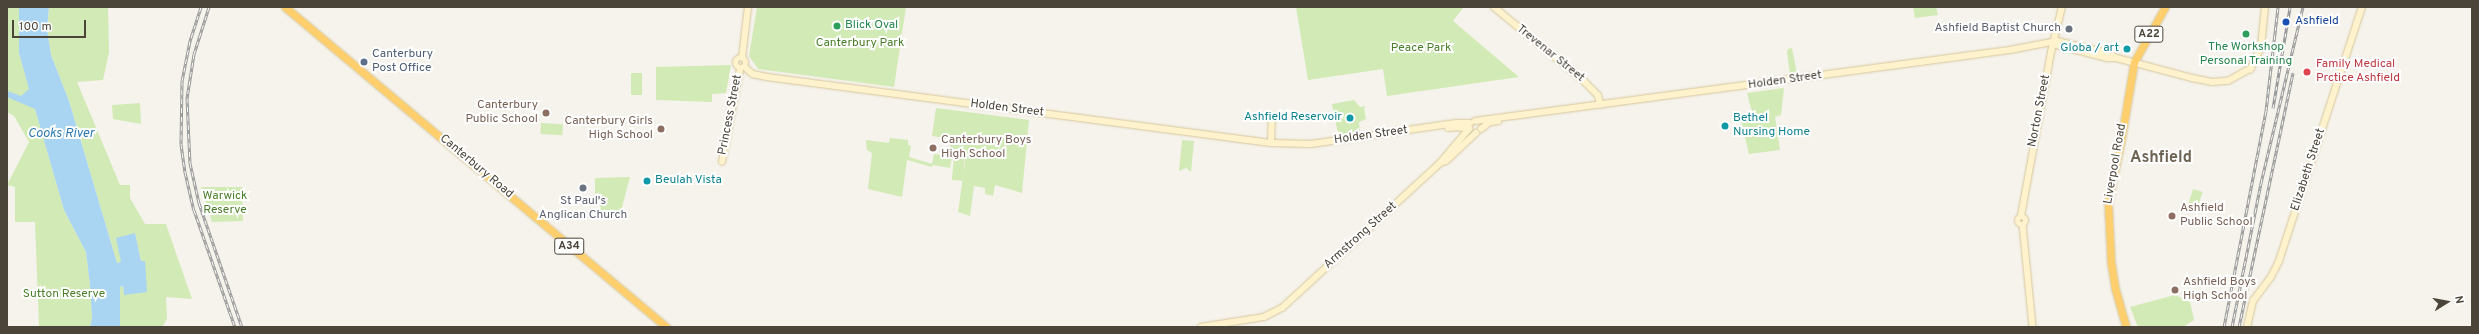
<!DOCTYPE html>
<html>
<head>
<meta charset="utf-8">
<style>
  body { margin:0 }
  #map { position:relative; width:2479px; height:334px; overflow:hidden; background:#f6f3ec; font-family:Overpass,sans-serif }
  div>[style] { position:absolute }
  .green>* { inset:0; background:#d2eab5; transform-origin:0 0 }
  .water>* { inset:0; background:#a9d4f2 }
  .roads { filter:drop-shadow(0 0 1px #d6c79b) drop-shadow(0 0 1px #d6c79b) }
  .secondary>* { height:5.5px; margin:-2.75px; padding:0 2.75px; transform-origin:2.75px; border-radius:2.75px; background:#fff3cd }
  .secondary>.ring { margin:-2.75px; padding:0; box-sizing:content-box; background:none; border:5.5px solid #fff3cd; border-radius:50% }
  .highway>* { height:7px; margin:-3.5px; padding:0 3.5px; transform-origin:3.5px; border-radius:3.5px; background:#ffcf6e }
  .rail>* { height:3px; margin-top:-1.5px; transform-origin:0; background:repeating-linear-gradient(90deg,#fff 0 4.5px,#9a9a9a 0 9px); box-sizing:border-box; border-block:1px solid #9a9a9a }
  .dots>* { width:11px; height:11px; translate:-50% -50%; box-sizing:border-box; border:2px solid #fff; border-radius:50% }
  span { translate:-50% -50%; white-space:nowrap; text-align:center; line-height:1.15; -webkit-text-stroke:4px #fff; paint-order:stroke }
  .shield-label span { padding:1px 3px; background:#fff; border:1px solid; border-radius:3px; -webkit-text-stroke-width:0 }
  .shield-label { font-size:11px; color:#4b4439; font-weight:700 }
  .transit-label { font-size:12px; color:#164399 }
  .left { translate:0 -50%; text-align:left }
  .leisure-label { font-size:12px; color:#27864d }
  .worship-label { font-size:12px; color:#5b616d }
  .right { translate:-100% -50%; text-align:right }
  .park-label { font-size:12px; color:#4a7f2a }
  .culture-label { font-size:12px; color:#0d838f }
  .street-label { font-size:12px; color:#4b4439 }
  .service-label { font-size:12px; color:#4e5e75 }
  .health-label { font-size:12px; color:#be3a42 }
  .education-label { font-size:12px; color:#785e54 }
  .water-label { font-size:13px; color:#2e7ab2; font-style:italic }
  .district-label { font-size:16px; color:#6e6250; font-weight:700 }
  .frame { position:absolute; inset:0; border:8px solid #4b4439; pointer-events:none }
  .north { position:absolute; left:2427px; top:282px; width:40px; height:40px; -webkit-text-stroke:3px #fff; paint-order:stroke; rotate:79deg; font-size:11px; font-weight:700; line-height:16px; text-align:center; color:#4b4439 }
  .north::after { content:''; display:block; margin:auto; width:14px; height:18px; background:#4b4439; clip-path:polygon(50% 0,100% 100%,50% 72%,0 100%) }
  .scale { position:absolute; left:12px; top:20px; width:74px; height:18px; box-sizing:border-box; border:2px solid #4b4439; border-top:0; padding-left:5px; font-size:12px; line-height:14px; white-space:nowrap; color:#4b4439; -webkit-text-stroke:3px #fff; paint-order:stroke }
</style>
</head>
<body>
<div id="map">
  <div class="green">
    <div style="clip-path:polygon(7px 7px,19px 7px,19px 53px,64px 210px,86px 252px,90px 285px,92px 317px,90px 327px,39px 327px,35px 222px,15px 222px,15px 187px,7px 185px,29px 142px,14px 116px,7px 112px)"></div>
    <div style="clip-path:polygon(49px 7px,108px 7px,109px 52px,103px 80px,77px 82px,120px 185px,130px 185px,130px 198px,145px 224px,166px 224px,192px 299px,166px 297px,167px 319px,162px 327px,120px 327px,120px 287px,123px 286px,124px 295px,145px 261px,141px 261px,135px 233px,121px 262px,117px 263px,69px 101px,51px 55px,47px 29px)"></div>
    <div style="clip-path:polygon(757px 7px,906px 7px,894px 87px,758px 69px,749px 56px)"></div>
    <div style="clip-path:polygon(1296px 7px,1464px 7px,1453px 21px,1519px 77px,1387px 96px,1383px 69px,1308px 80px)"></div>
    <div style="clip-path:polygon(1913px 7px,1936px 7px,1938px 15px,1915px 18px)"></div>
    <div style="clip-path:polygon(1792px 48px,1797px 74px,1790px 75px,1787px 52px,1788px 49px)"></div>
    <div style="clip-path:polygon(731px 65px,726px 93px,712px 94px,712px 102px,656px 100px,656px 67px)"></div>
    <div style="left:631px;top:73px;width:11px;height:22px"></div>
    <div style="clip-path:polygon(1784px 88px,1781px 115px,1775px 117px,1780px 150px,1749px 154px,1741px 121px,1753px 116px,1747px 93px)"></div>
    <div style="clip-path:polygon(1354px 100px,1360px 107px,1366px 106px,1364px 108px,1366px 119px,1359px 122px,1360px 132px,1340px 135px,1337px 129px,1332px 104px)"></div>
    <div style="clip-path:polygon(140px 103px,141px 124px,113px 119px,112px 105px)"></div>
    <div style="clip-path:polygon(936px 108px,1029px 120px,1022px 193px,995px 185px,993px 196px,985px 194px,985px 188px,974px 186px,970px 216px,958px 212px,966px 156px,950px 154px,950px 139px,932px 136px)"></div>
    <div style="left:541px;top:123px;width:22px;height:11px;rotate:3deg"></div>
    <div style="clip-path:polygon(890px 138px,908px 140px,908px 145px,911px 146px,909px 157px,932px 164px,934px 154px,952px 157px,950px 168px,933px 165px,932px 167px,907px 160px,902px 197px,868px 189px,872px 153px,867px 150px,866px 140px,889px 143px)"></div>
    <div style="clip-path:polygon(1182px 140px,1194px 141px,1191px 172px,1186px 168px,1179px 171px)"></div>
    <div style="left:954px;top:156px;width:11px;height:24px;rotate:5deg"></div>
    <div style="clip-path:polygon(630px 177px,619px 219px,600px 217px,600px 201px,595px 201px,595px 178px)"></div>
    <div style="clip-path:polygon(201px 187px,242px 187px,243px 221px,212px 222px)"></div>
    <div style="left:2193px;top:189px;width:10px;height:19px;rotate:17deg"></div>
    <div style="clip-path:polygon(2175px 295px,2190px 302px,2194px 320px,2183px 327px,2138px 327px,2130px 307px)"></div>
  </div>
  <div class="water">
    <div style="clip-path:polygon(19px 7px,49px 7px,47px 29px,51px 55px,69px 101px,117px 263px,121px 262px,116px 238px,135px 233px,141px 261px,145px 261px,147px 292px,124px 295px,123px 286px,120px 287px,120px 327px,90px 327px,92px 317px,90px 285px,86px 252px,64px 210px,35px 109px,7px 97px,7px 91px,21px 96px,29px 89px,19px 53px)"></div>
  </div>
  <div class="roads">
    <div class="secondary">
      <div style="left:1494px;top:7px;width:117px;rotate:39.4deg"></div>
      <div style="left:1584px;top:81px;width:20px;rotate:45deg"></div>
      <div style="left:1598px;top:95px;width:10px;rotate:73deg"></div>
      <div style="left:2053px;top:44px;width:56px;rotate:14.5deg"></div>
      <div style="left:2107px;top:58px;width:8px"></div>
      <div class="ring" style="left:735.5px;top:57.5px;width:5.5px;height:5.5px"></div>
      <div style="left:742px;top:58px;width:51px;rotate:-83.3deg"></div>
      <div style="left:745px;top:67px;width:11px;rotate:41deg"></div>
      <div style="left:753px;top:74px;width:14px;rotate:12deg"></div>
      <div style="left:767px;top:77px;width:508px;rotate:7.46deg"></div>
      <div style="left:1271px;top:143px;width:40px;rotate:1.4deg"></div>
      <div style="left:1311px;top:144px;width:148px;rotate:-8.2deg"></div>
      <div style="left:1457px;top:123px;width:13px"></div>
      <div style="left:2250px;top:70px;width:25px;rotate:-64deg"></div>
      <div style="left:2261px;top:47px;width:40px;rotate:-84.3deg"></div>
      <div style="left:1475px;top:121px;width:540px;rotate:-7.56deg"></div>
      <div style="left:2010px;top:50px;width:48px;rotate:-10.8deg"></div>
      <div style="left:2057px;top:41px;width:52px;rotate:13.2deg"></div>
      <div style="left:2108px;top:53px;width:10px;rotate:29deg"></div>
      <div style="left:2117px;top:58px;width:78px;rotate:14.9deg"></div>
      <div style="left:2192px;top:78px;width:20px;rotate:11deg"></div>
      <div style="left:2212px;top:82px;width:16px;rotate:-4deg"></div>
      <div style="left:2228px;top:81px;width:26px;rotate:-29deg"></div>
      <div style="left:1448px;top:128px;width:10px;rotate:-6deg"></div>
      <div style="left:1458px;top:127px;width:11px;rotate:10deg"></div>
      <div style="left:1481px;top:129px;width:11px;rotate:-38deg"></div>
      <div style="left:1490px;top:122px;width:8px;rotate:-7deg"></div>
      <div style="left:1271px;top:143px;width:26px;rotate:-88deg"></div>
      <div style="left:722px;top:162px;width:95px;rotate:-79deg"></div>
      <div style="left:1440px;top:163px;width:6px;rotate:-18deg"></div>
      <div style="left:1446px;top:161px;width:41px;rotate:-43deg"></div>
      <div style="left:2021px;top:216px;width:167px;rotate:-79.6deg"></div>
      <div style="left:2051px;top:52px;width:46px;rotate:-76.3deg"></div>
      <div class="ring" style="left:2017.5px;top:216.5px;width:3.5px;height:3.5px"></div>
      <div style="left:2023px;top:225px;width:102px;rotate:84.4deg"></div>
      <div style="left:1201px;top:327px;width:64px;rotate:-9deg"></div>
      <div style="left:1264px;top:317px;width:20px;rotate:-27deg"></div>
      <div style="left:1282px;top:308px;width:214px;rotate:-42.5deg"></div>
      <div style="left:1440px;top:163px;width:45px;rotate:-49.5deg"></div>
      <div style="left:2247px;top:327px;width:27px;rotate:-77deg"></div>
      <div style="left:2253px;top:301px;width:30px;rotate:-53deg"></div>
      <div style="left:2271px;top:277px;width:18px;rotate:-63deg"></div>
      <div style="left:2279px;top:261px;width:267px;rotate:-71.9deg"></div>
    </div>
    <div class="highway">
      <div style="left:285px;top:7px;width:498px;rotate:40deg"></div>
      <div style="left:2126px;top:327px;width:41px;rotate:-105.8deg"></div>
      <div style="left:2115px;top:288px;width:24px;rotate:-99deg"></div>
      <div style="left:2111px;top:264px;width:62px;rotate:-92.8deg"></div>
      <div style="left:2108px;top:202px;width:63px;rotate:-78.2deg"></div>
      <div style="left:2121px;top:140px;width:79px;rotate:-80.5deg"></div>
      <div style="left:2134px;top:62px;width:63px;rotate:-60.6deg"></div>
    </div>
  </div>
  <div class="rail">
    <div style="left:201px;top:7px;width:36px;rotate:108deg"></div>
    <div style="left:190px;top:41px;width:41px;rotate:101.3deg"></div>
    <div style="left:182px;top:81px;width:63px;rotate:90.9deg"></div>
    <div style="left:181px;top:144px;width:28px;rotate:82deg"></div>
    <div style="left:185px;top:172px;width:39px;rotate:77deg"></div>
    <div style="left:194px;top:210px;width:124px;rotate:70.7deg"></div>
    <div style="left:209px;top:7px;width:49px;rotate:107.7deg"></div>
    <div style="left:194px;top:54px;width:45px;rotate:99deg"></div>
    <div style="left:187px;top:98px;width:65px;rotate:87.4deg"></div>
    <div style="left:190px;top:163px;width:41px;rotate:77.3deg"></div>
    <div style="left:199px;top:203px;width:131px;rotate:70.9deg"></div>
    <div style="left:2273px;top:108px;width:102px;rotate:-80.4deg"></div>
    <div style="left:2224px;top:327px;width:220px;rotate:-79deg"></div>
    <div style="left:2266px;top:111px;width:105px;rotate:-83.4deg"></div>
    <div style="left:2232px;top:327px;width:147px;rotate:-78.6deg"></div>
    <div style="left:2261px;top:183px;width:181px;rotate:-76.6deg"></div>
    <div style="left:2239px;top:327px;width:260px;rotate:-78deg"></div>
  </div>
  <div class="dots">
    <div style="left:2286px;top:22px;background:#1a4fb4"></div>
    <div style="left:837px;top:26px;background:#2e9e5b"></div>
    <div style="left:2069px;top:29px;background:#6b7280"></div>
    <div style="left:2246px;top:34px;background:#2e9e5b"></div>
    <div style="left:2127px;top:49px;background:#0f9aa8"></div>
    <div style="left:364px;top:62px;background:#5c6f8a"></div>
    <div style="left:2307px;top:72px;background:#e0444e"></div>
    <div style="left:546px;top:113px;background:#8d6e63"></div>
    <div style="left:1350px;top:118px;background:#0f9aa8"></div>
    <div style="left:1725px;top:126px;background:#0f9aa8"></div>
    <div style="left:661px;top:129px;background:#8d6e63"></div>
    <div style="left:933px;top:148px;background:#8d6e63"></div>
    <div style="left:647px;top:181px;background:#0f9aa8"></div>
    <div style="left:583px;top:188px;background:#6b7280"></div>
    <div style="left:2172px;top:216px;background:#8d6e63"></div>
    <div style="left:2175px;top:290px;background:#8d6e63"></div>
  </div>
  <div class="shield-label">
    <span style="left:2149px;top:34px">A22</span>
    <span style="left:569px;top:246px">A34</span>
  </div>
  <div class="transit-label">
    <span class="left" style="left:2295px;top:22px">Ashfield</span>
  </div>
  <div class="leisure-label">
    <span class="left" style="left:845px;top:26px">Blick Oval</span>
    <span style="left:2246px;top:55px">The Workshop<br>Personal Training</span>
  </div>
  <div class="worship-label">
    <span class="right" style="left:2061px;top:29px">Ashfield Baptist Church</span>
    <span style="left:583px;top:209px">St Paul's<br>Anglican Church</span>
  </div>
  <div class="park-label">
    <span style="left:860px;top:44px">Canterbury Park</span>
    <span style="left:1421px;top:49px">Peace Park</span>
    <span style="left:225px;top:204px">Warwick<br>Reserve</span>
    <span style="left:64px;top:295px">Sutton Reserve</span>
  </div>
  <div class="culture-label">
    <span class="right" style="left:2119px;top:49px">Globa / art</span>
    <span class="right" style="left:1342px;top:118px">Ashfield Reservoir</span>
    <span class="left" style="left:1733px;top:126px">Bethel<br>Nursing Home</span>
    <span class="left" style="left:655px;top:181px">Beulah Vista</span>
  </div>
  <div class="street-label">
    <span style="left:1550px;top:54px;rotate:39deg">Trevenar Street</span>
    <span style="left:1785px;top:81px;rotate:-8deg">Holden Street</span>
    <span style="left:1007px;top:109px;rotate:7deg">Holden Street</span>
    <span style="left:2040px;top:111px;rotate:-79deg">Norton Street</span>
    <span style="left:731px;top:115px;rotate:-79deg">Princess Street</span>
    <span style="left:1371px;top:136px;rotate:-8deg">Holden Street</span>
    <span style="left:2116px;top:164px;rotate:-80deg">Liverpool Road</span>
    <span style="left:476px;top:167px;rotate:40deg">Canterbury Road</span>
    <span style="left:2309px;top:170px;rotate:-72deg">Elizabeth Street</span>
    <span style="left:1361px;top:236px;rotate:-42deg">Armstrong Street</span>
  </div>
  <div class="service-label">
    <span class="left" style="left:372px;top:62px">Canterbury<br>Post Office</span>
  </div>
  <div class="health-label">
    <span class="left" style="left:2316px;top:72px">Family Medical<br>Prctice Ashfield</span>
  </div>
  <div class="education-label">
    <span class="right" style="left:538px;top:113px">Canterbury<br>Public School</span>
    <span class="right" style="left:653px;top:129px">Canterbury Girls<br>High School</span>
    <span class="left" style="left:941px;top:148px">Canterbury Boys<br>High School</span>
    <span class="left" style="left:2180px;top:216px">Ashfield<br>Public School</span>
    <span class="left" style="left:2183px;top:290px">Ashfield Boys<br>High School</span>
  </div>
  <div class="water-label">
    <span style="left:61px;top:134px">Cooks River</span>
  </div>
  <div class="district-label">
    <span style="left:2161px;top:158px">Ashfield</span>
  </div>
  <div class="frame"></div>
  <div class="north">N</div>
  <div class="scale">100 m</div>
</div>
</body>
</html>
